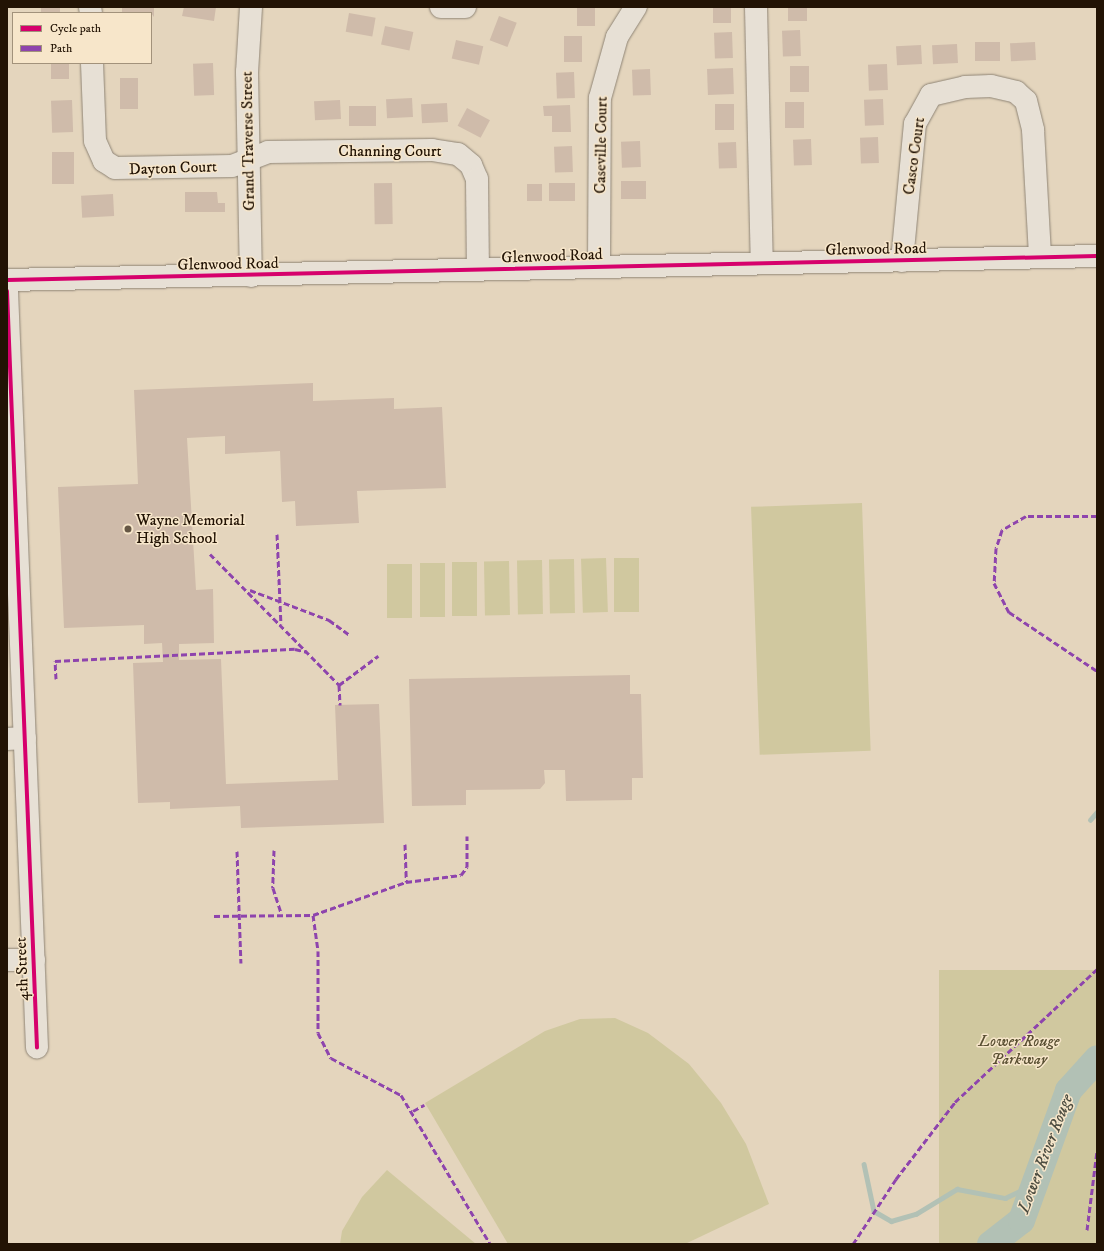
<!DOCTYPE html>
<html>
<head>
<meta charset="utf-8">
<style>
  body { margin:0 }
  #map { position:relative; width:1104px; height:1251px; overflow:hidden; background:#e4d5bd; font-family:"IM FELL DW Pica",serif }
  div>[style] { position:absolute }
  .green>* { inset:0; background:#d0c89f; transform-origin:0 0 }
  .stream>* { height:4.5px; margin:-2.25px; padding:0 2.25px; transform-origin:2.25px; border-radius:2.25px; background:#b2c1b5 }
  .river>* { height:27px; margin:-13.5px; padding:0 13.5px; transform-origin:13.5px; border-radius:13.5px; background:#b2c1b5 }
  .building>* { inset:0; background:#cfbbaa; transform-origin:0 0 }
  .roads { filter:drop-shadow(0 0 1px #8f8576) drop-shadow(0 0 1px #8f8576) }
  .minor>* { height:22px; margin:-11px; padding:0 11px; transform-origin:11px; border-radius:11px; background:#e7e0d5 }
  .quiet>* { height:3px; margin-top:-1.5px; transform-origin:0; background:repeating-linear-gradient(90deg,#8e44ad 0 6px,transparent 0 9px) }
  .cycleway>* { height:4px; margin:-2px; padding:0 2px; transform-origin:2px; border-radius:2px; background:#d6006c }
  .dots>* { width:11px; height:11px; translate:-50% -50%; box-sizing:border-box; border:2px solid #f7e6ca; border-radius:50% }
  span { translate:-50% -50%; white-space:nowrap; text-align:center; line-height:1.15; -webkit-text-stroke:3px #f7e6ca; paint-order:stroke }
  .street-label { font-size:16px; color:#221304 }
  .poi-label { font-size:16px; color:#221304 }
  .left { translate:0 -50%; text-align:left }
  .park-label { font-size:16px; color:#594f32; font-style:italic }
  .water-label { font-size:17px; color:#4d4d41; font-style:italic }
  .frame { position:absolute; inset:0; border:8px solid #221304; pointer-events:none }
  .legend { position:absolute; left:12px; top:12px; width:140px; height:52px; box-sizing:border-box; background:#f7e6ca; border:1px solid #a2927b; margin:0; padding:5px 7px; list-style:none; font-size:12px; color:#221304 }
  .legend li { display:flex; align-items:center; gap:8px; height:20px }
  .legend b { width:20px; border:1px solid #a2927b }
</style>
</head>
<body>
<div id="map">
  <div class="green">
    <div style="left:862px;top:503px;width:248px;height:111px;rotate:88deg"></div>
    <div style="left:606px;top:558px;width:54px;height:25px;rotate:88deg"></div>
    <div style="left:614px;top:558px;width:25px;height:54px"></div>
    <div style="left:574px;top:559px;width:54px;height:25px;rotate:89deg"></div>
    <div style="left:542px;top:560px;width:54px;height:25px;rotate:89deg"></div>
    <div style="left:509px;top:561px;width:54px;height:25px;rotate:89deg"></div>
    <div style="left:452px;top:562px;width:25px;height:54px"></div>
    <div style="left:420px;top:563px;width:25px;height:54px"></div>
    <div style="left:387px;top:564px;width:25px;height:54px"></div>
    <div style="left:1097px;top:970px;width:274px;height:158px;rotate:90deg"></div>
    <div style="clip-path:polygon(615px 1018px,648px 1033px,689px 1064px,721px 1103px,746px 1144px,769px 1204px,685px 1244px,508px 1244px,425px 1103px,545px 1031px,580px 1019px)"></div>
    <div style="clip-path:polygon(387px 1170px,476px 1244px,340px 1244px,342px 1231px,362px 1197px)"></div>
  </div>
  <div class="stream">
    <div style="left:1090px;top:820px;width:11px;rotate:-49deg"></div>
    <div style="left:864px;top:1164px;width:48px;rotate:78deg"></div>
    <div style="left:874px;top:1211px;width:20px;rotate:30deg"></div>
    <div style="left:891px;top:1221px;width:26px;rotate:-16deg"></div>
    <div style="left:916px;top:1214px;width:48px;rotate:-31.4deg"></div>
    <div style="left:957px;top:1189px;width:49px;rotate:10.6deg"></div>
    <div style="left:1005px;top:1198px;width:33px;rotate:-25deg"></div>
  </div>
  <div class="river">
    <div style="left:990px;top:1244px;width:39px;rotate:-38deg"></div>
    <div style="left:1021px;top:1220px;width:138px;rotate:-70.1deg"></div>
    <div style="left:1068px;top:1090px;width:43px;rotate:-47.8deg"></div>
  </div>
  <div class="building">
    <div style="left:41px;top:7px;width:19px;height:6px"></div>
    <div style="clip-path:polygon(122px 7px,154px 7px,154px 17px,151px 13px,122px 13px)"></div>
    <div style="clip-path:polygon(184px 7px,216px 7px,214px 21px,182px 16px)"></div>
    <div style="left:577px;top:7px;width:18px;height:19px"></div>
    <div style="left:713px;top:7px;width:18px;height:16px"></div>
    <div style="left:788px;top:7px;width:19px;height:14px"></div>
    <div style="left:349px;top:13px;width:27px;height:19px;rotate:10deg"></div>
    <div style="left:499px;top:16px;width:19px;height:26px;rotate:21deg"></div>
    <div style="left:385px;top:26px;width:29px;height:19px;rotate:12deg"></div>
    <div style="left:800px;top:30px;width:26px;height:18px;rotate:88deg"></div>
    <div style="left:732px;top:32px;width:26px;height:18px;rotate:88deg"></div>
    <div style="left:564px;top:36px;width:18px;height:26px"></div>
    <div style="left:456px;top:40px;width:28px;height:19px;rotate:13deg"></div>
    <div style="left:1000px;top:42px;width:19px;height:25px;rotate:90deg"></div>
    <div style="left:1035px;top:42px;width:18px;height:25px;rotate:87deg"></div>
    <div style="left:957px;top:44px;width:19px;height:25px;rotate:87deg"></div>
    <div style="left:921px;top:45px;width:19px;height:25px;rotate:87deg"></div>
    <div style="left:51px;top:63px;width:18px;height:16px"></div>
    <div style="left:213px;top:63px;width:32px;height:20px;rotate:88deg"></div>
    <div style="left:887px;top:64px;width:26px;height:19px;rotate:88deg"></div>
    <div style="left:790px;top:66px;width:19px;height:26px"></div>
    <div style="left:733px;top:68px;width:26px;height:26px;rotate:88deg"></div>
    <div style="left:650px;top:69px;width:26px;height:18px;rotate:88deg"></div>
    <div style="left:574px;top:72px;width:26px;height:18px;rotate:88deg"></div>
    <div style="left:120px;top:78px;width:18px;height:31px"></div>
    <div style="left:412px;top:98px;width:19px;height:26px;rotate:87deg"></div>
    <div style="left:883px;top:99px;width:26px;height:19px;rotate:88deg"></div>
    <div style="left:72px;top:100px;width:32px;height:21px;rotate:88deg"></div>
    <div style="left:340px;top:100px;width:19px;height:26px;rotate:87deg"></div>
    <div style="left:785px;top:102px;width:19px;height:26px"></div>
    <div style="left:447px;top:103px;width:19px;height:26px;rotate:87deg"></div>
    <div style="left:715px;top:104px;width:19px;height:26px"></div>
    <div style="clip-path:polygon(570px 105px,571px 132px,552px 132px,552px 116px,544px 116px,543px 106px)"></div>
    <div style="left:376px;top:106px;width:20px;height:27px;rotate:90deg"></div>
    <div style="left:467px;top:108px;width:26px;height:20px;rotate:28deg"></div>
    <div style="left:878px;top:137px;width:26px;height:18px;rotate:88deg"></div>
    <div style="left:811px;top:139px;width:26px;height:18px;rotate:88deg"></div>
    <div style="left:640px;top:141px;width:26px;height:19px;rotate:88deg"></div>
    <div style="left:736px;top:142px;width:26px;height:18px;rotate:88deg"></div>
    <div style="left:572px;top:146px;width:26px;height:18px;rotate:88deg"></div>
    <div style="left:52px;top:152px;width:22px;height:32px"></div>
    <div style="left:621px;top:181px;width:25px;height:18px"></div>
    <div style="left:392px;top:183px;width:41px;height:18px;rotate:89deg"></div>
    <div style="left:549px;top:183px;width:26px;height:18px"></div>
    <div style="left:527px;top:184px;width:15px;height:17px"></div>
    <div style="clip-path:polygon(185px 192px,217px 192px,218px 203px,225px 203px,225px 212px,185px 212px)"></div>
    <div style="left:113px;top:194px;width:22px;height:32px;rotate:87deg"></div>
    <div style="clip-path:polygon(313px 383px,313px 401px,394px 398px,394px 409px,442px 407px,446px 488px,357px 491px,359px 523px,296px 526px,295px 501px,282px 502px,280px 451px,225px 454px,225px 436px,187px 438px,196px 590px,213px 589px,214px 643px,179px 644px,179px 660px,221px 659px,226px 784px,338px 780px,335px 705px,379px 704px,384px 823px,241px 828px,240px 806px,170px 809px,170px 802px,138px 803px,133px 663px,163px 662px,162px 643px,144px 644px,144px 625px,64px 628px,58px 487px,138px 484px,134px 390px)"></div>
    <div style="clip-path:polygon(630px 675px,630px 694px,641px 694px,643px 778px,632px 778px,632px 800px,566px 801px,565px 770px,544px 770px,545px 783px,540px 789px,466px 790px,466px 805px,412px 806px,409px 679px)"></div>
  </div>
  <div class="roads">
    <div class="minor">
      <div style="left:90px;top:7px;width:6px;rotate:81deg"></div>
      <div style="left:251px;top:7px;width:65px;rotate:93.5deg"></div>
      <div style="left:247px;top:72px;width:204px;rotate:88.9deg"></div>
      <div style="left:441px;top:7px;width:24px"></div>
      <div style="left:756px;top:7px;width:256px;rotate:88.7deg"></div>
      <div style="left:92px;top:63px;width:78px;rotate:87.8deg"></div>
      <div style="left:95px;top:141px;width:22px;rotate:66deg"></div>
      <div style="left:104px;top:161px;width:13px;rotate:32deg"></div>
      <div style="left:115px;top:168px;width:117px;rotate:-1deg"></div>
      <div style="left:232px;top:166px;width:39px;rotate:-21deg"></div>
      <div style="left:268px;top:152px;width:164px;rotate:-0.7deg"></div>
      <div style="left:432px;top:150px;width:26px;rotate:9deg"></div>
      <div style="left:458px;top:154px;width:17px;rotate:40deg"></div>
      <div style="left:471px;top:165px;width:15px;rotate:67deg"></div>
      <div style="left:477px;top:179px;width:91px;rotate:89.4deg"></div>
      <div style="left:902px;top:261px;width:138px;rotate:-84.6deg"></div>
      <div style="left:915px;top:124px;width:33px;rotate:-61deg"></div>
      <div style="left:931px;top:95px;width:35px;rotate:-13deg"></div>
      <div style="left:965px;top:87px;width:26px;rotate:-2deg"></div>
      <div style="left:991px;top:86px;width:26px;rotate:13deg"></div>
      <div style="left:1016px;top:92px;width:13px;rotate:42deg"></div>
      <div style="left:1026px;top:101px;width:30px;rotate:76deg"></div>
      <div style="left:1033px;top:130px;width:127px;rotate:86.8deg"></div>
      <div style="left:599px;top:267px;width:169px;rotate:-89.7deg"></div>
      <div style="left:600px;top:98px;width:63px;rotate:-74.4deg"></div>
      <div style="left:617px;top:37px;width:36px;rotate:-58deg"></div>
      <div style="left:7px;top:280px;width:1090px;rotate:-1.26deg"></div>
      <div style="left:7px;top:291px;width:757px;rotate:87.73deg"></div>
      <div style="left:7px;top:739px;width:18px;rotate:-3deg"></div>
      <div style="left:7px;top:960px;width:27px"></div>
    </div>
  </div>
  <div class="quiet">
    <div style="left:1097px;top:516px;width:71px;rotate:180deg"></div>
    <div style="left:1026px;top:516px;width:28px;rotate:150deg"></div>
    <div style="left:1002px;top:530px;width:19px;rotate:108deg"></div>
    <div style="left:996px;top:548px;width:35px;rotate:93deg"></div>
    <div style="left:994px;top:583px;width:33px;rotate:63deg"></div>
    <div style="left:1009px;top:612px;width:106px;rotate:33.8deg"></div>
    <div style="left:277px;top:534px;width:90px;rotate:87.5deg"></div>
    <div style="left:210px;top:554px;width:184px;rotate:45.4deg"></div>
    <div style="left:339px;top:685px;width:20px;rotate:87deg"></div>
    <div style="left:250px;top:590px;width:85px;rotate:20.8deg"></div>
    <div style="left:329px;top:620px;width:26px;rotate:36deg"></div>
    <div style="left:56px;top:679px;width:18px;rotate:-93deg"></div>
    <div style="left:55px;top:661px;width:240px;rotate:-2.9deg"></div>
    <div style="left:295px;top:649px;width:12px;rotate:14deg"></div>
    <div style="left:339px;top:685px;width:49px;rotate:-36.6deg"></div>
    <div style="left:405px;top:844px;width:38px;rotate:88deg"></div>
    <div style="left:274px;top:850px;width:38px;rotate:92deg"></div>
    <div style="left:273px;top:888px;width:26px;rotate:72deg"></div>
    <div style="left:237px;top:851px;width:112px;rotate:88deg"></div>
    <div style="left:313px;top:915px;width:36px;rotate:82deg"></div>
    <div style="left:318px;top:951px;width:82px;rotate:90deg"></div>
    <div style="left:318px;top:1033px;width:28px;rotate:63deg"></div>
    <div style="left:331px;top:1058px;width:79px;rotate:27.9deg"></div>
    <div style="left:401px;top:1095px;width:174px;rotate:59.1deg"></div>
    <div style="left:214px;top:916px;width:99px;rotate:-0.6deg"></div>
    <div style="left:313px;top:915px;width:99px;rotate:-19.5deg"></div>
    <div style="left:406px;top:882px;width:55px;rotate:-7.3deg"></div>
    <div style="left:461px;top:875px;width:10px;rotate:-53deg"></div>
    <div style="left:467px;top:867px;width:31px;rotate:-90deg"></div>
    <div style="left:413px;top:1111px;width:13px;rotate:-29deg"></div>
    <div style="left:1087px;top:1230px;width:80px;rotate:-82.8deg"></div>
    <div style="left:853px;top:1244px;width:78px;rotate:-56.5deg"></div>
    <div style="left:896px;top:1179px;width:97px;rotate:-52.5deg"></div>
    <div style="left:955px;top:1102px;width:195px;rotate:-43.1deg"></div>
  </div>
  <div class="cycleway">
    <div style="left:7px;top:280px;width:1090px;rotate:-1.26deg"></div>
    <div style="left:7px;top:291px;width:757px;rotate:87.73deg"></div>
  </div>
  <div class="dots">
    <div style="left:128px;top:529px;background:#665745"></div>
  </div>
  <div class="street-label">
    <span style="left:248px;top:141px;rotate:-91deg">Grand Traverse Street</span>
    <span style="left:601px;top:145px;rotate:-89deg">Caseville Court</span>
    <span style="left:390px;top:151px">Channing Court</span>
    <span style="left:914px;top:156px;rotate:-82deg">Casco Court</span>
    <span style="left:173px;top:168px;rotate:-2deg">Dayton Court</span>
    <span style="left:876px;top:249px;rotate:-1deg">Glenwood Road</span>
    <span style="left:552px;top:256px;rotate:-2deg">Glenwood Road</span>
    <span style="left:228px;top:264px;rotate:-1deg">Glenwood Road</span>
    <span style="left:22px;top:969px;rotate:-92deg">4th Street</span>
  </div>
  <div class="poi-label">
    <span class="left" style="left:136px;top:529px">Wayne Memorial<br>High School</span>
  </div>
  <div class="park-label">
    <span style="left:1019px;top:1050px">Lower Rouge<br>Parkway</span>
  </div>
  <div class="water-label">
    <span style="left:1046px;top:1154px;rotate:-69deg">Lower River Rouge</span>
  </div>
  <div class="frame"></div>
  <ul class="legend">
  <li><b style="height:5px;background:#d6006c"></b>Cycle path</li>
  <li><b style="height:5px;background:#8e44ad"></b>Path</li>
  </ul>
</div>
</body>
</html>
